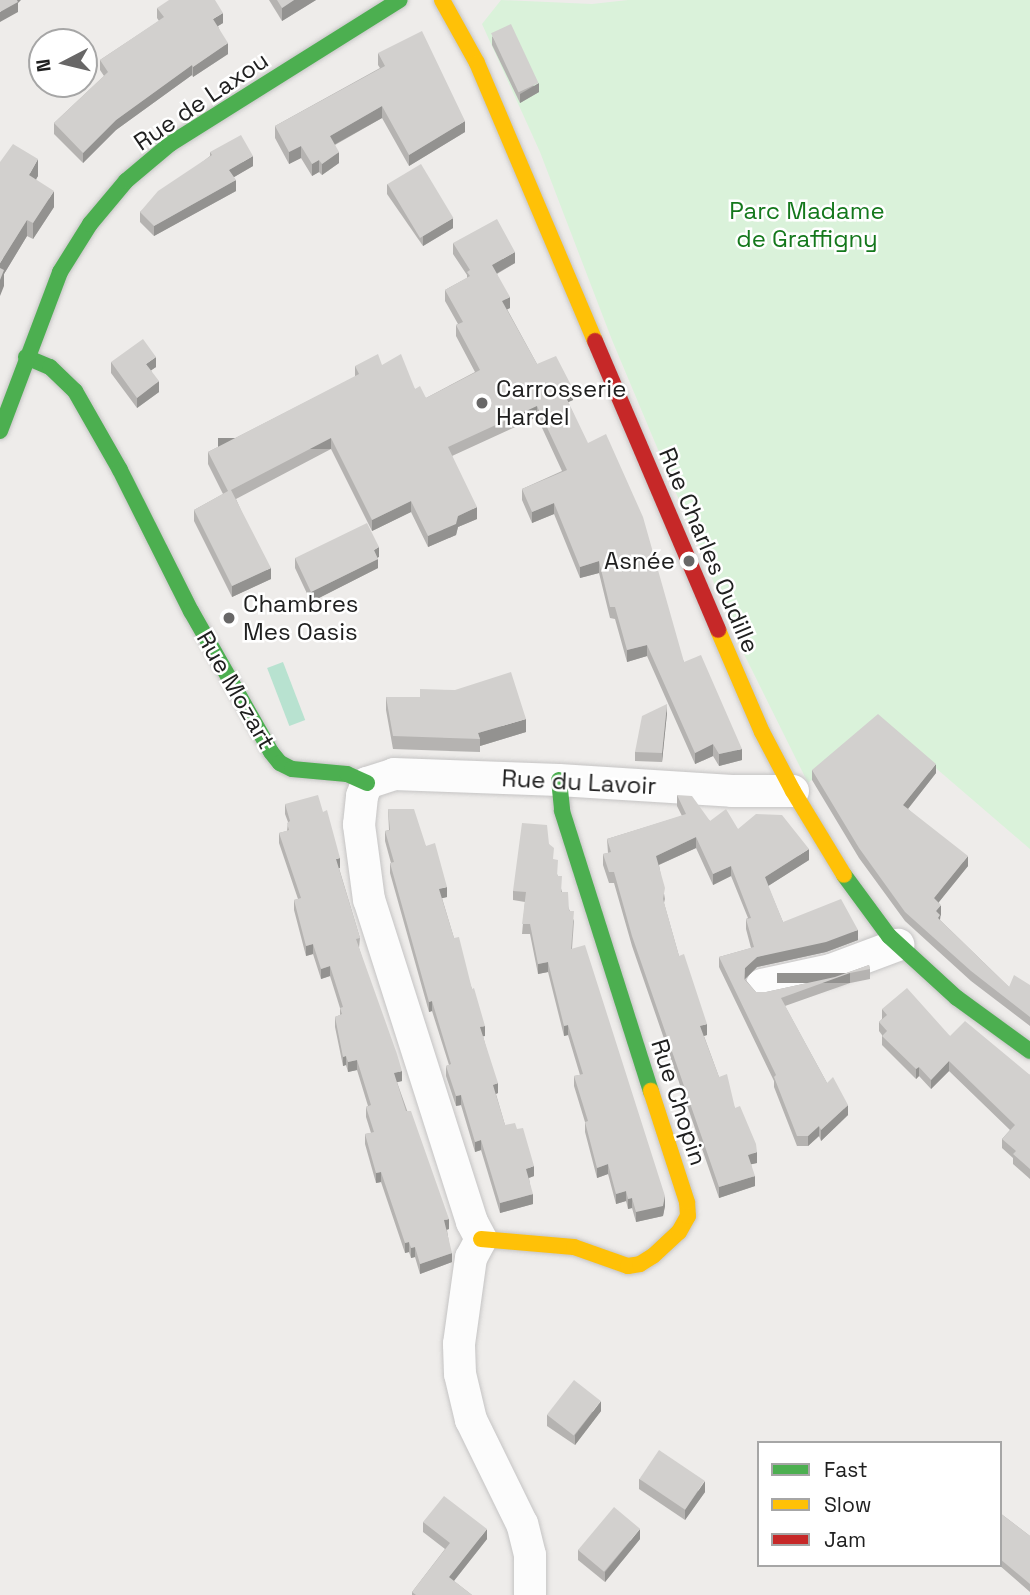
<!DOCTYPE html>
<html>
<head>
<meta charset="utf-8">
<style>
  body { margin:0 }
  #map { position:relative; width:1030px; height:1595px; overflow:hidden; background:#eeecea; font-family:"Space Grotesk",sans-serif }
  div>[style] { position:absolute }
  .park>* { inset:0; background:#daf2da }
  .pitch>* { inset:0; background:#b8e2d0; transform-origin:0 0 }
  .roads { filter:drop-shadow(0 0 2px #c5c4c4) drop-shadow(0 0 2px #c5c4c4) }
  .street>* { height:32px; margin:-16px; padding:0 16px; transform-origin:16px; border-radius:16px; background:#fcfcfc }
  .fast>* { height:16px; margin:-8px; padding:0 8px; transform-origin:8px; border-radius:8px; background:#4caf50 }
  .slow>* { height:16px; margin:-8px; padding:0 8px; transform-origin:8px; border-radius:8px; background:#ffc107 }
  .jam>* { height:16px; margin:-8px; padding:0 8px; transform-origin:8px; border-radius:8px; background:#c62828 }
  .wall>* { inset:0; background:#b5b3b1 }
  .shaded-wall>* { inset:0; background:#939290; transform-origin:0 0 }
  .building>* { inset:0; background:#d2d0ce; transform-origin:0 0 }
  .dots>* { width:19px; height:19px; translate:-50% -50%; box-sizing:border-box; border:4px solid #fff; border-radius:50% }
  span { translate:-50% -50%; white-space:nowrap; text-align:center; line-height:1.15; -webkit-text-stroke:5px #fff; paint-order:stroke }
  .street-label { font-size:24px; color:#202020 }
  .park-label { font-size:24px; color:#14781c }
  .poi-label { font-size:24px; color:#202020 }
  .left { translate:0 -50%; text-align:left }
  .right { translate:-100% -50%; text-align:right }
  .legend { position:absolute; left:757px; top:1441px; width:245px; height:126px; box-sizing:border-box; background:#fff; border:2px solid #a6a6a6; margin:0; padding:9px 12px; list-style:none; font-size:21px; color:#202020 }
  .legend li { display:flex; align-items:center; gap:14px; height:35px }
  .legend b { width:35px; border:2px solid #a6a6a6 }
  .north { position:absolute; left:28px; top:28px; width:70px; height:70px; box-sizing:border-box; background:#fff; border:2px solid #a6a6a6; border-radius:50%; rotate:263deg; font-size:19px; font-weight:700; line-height:28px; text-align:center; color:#202020 }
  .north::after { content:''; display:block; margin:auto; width:24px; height:32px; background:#686767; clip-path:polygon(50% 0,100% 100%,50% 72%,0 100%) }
</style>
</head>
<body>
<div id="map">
  <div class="park">
    <div style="clip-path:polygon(501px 0,592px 4px,628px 0,1030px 0,1030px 849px,881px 721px,808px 783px,742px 650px,612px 340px,540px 152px,482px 24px)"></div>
  </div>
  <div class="pitch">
    <div style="left:283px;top:662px;width:62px;height:17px;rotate:69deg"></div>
  </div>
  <div class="roads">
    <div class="street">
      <div style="left:762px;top:985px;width:71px;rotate:-12.3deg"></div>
      <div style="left:831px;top:970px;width:72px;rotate:-20.5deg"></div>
      <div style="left:530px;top:1595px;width:40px;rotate:-90deg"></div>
      <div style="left:530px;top:1555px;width:32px;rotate:-104deg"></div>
      <div style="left:522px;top:1524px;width:116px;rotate:-116.1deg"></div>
      <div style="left:471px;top:1420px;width:47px;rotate:-103.4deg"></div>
      <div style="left:460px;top:1374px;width:30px;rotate:-92deg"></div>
      <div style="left:459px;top:1344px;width:87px;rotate:-82.1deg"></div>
      <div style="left:471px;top:1258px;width:21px;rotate:-62deg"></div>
      <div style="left:481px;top:1239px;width:19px;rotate:-118deg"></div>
      <div style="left:472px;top:1222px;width:338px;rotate:-107.7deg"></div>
      <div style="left:369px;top:900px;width:76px;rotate:-97.6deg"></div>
      <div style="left:359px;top:825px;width:29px;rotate:-84deg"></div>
      <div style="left:362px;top:796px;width:14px;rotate:-69deg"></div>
      <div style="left:367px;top:783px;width:28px;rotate:-18deg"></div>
      <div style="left:394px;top:774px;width:165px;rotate:2.1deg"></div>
      <div style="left:559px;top:780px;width:173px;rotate:3.6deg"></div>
      <div style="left:732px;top:791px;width:61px"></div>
    </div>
    <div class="fast">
      <div style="left:26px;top:357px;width:26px;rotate:23deg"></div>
      <div style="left:50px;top:367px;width:35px;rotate:44deg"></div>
      <div style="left:75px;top:391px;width:91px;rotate:60.3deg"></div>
      <div style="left:120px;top:470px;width:158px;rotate:63.3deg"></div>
      <div style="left:191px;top:611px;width:162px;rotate:60.4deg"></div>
      <div style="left:271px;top:752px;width:14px;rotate:51deg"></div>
      <div style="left:280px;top:763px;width:13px;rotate:27deg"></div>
      <div style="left:292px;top:769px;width:55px;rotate:5.2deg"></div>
      <div style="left:347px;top:774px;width:22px;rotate:24deg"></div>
      <div style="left:0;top:431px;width:170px;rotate:-69.3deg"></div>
      <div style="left:60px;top:272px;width:57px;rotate:-58deg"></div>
      <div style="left:90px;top:224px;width:56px;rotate:-50.1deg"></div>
      <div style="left:126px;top:181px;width:57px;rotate:-40.1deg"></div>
      <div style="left:170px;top:144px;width:271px;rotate:-32.1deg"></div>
      <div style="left:559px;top:780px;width:31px;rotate:84deg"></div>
      <div style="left:562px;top:811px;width:294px;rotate:72.4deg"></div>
      <div style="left:844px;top:875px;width:76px;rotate:53.6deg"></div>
      <div style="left:889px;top:936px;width:92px;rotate:42.4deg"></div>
      <div style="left:957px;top:998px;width:90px;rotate:36deg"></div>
    </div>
    <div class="slow">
      <div style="left:442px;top:0;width:72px;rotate:60.9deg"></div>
      <div style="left:477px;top:63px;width:302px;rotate:67deg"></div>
      <div style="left:718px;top:630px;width:111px;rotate:66.7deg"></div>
      <div style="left:762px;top:732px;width:67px;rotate:62.3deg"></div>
      <div style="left:793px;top:791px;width:98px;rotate:58.7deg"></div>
      <div style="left:481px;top:1239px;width:93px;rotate:4.9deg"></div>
      <div style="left:574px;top:1247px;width:57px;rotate:19.4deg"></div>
      <div style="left:628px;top:1266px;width:12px;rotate:-9deg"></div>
      <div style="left:640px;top:1264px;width:15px;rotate:-32deg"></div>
      <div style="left:653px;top:1256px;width:35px;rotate:-43deg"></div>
      <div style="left:679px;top:1232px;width:18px;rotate:-61deg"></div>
      <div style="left:688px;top:1216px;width:14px;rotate:-94deg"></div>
      <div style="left:687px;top:1202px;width:117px;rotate:-108deg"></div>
    </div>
    <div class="jam">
      <div style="left:595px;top:341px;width:314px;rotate:66.9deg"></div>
    </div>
  </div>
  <div class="wall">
    <div style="clip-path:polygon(269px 0,316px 0,282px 21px)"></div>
    <div style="clip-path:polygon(157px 8px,223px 23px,218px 26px,228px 54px,193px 77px,192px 75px,116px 130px,83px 163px,54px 134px,54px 123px,104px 76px,100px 70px,100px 60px,159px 21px,157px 18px)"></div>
    <div style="clip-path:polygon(492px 36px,539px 92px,520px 103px,492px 45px)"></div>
    <div style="clip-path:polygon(378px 53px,465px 132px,409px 166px,382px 118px,335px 145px,339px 163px,322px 175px,319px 172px,312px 176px,301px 158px,289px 164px,275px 138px,275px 126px,380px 68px,378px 65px)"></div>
    <div style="clip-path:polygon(210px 152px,253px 166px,234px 177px,236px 191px,154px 236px,140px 222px,140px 212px,210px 156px)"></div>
    <div style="clip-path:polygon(0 162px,38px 176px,36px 179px,54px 207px,33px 239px,27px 236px,4px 274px,4px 286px)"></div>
    <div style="clip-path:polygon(387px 184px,453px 228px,423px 246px,387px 194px)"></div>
    <div style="clip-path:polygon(453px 243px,515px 263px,497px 274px,510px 308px,507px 309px,537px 364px,573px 400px,568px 402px,684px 662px,742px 760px,719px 766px,713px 756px,695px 764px,647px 656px,627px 662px,615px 619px,610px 618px,599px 573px,580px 578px,554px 514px,532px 523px,522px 500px,522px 489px,562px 471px,537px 417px,452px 456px,477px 519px,458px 527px,456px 535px,428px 547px,411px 512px,372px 531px,331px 449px,236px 499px,271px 579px,232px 597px,194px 521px,194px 510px,223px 494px,208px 464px,208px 452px,355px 377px,355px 366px,382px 365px,415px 389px,426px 398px,475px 372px,456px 336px,456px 325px,458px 324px,445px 301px,445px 290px,467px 278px,467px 275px,453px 254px)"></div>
    <div style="clip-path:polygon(111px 362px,156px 367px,151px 370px,159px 392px,137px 408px,111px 373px)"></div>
    <div style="clip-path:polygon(377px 557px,378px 568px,311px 602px,295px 568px,295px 558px,379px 557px)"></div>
    <div style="clip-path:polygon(386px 697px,526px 732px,480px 746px,480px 752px,393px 749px,386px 710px)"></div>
    <div style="clip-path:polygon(667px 713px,662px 762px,635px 761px,635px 752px)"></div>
    <div style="clip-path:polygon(812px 770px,936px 773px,908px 809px,968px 866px,939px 902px,941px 915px,940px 920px,1009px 987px,1030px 985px,1030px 1026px,971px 981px,905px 921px,859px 858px,812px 780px)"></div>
    <div style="clip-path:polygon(677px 795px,710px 821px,738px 829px,809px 860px,768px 886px,783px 922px,858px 940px,826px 952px,757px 967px,745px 979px,756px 992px,766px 992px,835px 977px,869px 965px,870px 969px,870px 979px,850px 983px,785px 1006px,827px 1083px,848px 1115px,821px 1141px,819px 1136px,808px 1146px,797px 1146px,774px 1087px,774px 1081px,719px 967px,719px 957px,751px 948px,746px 929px,746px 919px,748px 918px,731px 876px,713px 885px,696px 848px,659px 865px,665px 899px,664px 903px,679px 956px,707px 1035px,704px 1036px,719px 1077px,735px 1108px,757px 1163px,751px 1164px,755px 1186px,719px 1198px,632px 946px,614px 883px,609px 883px,603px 865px,603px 854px,608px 853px,607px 839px,682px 816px,677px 806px)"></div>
    <div style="clip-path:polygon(285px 804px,340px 868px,339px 868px,360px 938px,359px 948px,402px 1081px,397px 1082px,449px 1229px,447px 1230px,452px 1262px,420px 1274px,415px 1257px,411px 1258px,409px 1252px,405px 1253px,381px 1182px,376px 1183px,365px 1144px,365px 1134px,371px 1133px,366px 1117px,366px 1107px,368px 1106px,357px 1070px,348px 1072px,346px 1065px,343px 1066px,335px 1027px,335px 1017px,340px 1015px,340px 1008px,330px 976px,321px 979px,313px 954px,306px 956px,294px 910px,294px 900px,298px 899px,279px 843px,279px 833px,287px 831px,288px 822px,285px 814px)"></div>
    <div style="clip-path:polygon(388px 809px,426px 846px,447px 897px,442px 898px,454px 938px,472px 989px,485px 1036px,483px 1036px,498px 1093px,496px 1094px,505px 1125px,534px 1176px,529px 1178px,533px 1204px,500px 1213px,481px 1150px,475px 1152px,461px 1105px,456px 1106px,446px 1076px,446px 1066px,449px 1065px,432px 1011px,429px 1012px,390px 873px,390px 863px,391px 863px,385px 841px,385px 831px,389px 830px)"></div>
    <div style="clip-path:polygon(549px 844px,562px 892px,574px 921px,572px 949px,665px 1206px,663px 1216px,636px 1222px,632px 1208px,628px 1209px,626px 1201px,616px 1204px,608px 1174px,597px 1178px,585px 1132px,585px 1122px,574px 1086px,574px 1076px,580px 1075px,568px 1035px,564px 1036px,548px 972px,538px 974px,530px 934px,522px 934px,525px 902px,513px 900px,513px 891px)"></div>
    <div style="clip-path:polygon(882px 1009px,950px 1036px,1030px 1075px,1030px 1179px,1013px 1164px,1013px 1158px,1002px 1148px,1002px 1139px,1010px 1130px,949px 1071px,931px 1089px,919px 1076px,916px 1079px,882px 1045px,882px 1035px,879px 1031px,879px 1022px,882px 1019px)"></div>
    <div style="clip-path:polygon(601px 1411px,575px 1445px,547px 1426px,547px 1415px)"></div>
    <div style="clip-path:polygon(639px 1479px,705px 1492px,685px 1520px,639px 1489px)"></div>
    <div style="clip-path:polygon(1000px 1513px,1030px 1536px,1030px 1592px,999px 1565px,1000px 1565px)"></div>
    <div style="clip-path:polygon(423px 1522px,487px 1539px,454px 1581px,472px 1595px,412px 1595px,412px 1592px,445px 1549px,423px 1532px)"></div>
    <div style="clip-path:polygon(640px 1539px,605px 1582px,578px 1560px,578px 1550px)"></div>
  </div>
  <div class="shaded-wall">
    <div style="clip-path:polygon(14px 0,21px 0,18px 3px,18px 12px,0 22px,0 12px)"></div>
    <div style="clip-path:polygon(294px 0,316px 0,282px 21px,282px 8px)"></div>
    <div style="clip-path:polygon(223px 13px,223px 23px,213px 29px,213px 19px)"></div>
    <div style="clip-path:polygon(228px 43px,228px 54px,193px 77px,193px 67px)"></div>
    <div style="clip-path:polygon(192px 65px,192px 75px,116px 130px,83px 163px,83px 153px,116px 120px)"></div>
    <div style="clip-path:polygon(539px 83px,539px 92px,520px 103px,520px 94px)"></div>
    <div style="clip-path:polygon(382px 106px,382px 118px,330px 147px,330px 136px)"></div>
    <div style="clip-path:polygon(465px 121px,465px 132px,409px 166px,409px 155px)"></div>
    <div style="clip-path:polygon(301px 146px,301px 158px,289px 164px,289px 152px)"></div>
    <div style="clip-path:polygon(339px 152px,339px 163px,322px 175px,322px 164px)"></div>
    <div style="clip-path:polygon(253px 156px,253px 166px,229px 180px,229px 170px)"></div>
    <div style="clip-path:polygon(38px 159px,38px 176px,29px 191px,29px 175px)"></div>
    <div style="clip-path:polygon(319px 160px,319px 172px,312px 176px,312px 164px)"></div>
    <div style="clip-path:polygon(236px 180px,236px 191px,154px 236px,154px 226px)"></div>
    <div style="clip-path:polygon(54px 191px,54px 207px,33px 239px,33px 223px)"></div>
    <div style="clip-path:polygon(453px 218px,453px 228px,423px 246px,423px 236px)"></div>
    <div style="clip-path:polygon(27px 220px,27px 236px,4px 274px,4px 286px,0 296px,0 263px)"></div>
    <div style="clip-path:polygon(515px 252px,515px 263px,492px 276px,492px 265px)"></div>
    <div style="clip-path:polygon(510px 297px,510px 308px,502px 312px,502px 301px)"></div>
    <div style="clip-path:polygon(156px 357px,156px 367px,146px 374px,146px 364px)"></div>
    <div style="clip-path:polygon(159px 381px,159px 392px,137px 408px,137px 398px)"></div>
    <div style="clip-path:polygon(573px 389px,573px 400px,564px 404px,564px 393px)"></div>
    <div style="left:537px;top:406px;width:11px;height:98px;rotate:90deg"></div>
    <div style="left:331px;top:438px;width:11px;height:113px;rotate:90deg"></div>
    <div style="clip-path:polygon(411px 501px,411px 512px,372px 531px,372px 520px)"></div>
    <div style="clip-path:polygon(554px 503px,554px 514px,532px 523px,532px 512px)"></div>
    <div style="clip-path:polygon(477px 507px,477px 519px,458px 527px,456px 535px,428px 547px,428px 536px,458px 516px)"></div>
    <div style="clip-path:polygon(379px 547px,379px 557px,374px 559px,374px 550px)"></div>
    <div style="clip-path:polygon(378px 559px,378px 568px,311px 602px,311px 592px)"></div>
    <div style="clip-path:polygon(599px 561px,599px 573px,580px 578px,580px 567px)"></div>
    <div style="clip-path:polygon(271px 568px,271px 579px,232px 597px,232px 586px)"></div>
    <div style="clip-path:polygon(647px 645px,647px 656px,627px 662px,627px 650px)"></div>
    <div style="clip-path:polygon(667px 704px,667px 713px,662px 762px,662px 753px)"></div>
    <div style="clip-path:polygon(526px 719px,526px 732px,480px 746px,480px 739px,478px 733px)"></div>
    <div style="clip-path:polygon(713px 744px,713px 756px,695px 764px,695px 753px)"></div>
    <div style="clip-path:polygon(742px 749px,742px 760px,719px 766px,719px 754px)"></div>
    <div style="clip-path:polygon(936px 764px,936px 773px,903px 815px,903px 805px)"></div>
    <div style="clip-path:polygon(696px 837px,696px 848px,656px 866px,656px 856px)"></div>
    <div style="clip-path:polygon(809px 849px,809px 860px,765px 888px,765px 877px)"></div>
    <div style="clip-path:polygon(968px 856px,968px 866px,934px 908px,934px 898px)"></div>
    <div style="clip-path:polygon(340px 858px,340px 868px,336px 869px,336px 859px)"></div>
    <div style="clip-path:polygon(731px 866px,731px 876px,713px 885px,713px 874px)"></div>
    <div style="clip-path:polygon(447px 887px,447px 897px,439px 899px,439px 889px)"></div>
    <div style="clip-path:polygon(941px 905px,941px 915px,940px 916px,940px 925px,936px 911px)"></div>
    <div style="clip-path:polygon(858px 930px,858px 940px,826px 952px,757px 967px,745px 979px,745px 968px,757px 957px)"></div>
    <div style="clip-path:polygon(313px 944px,313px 954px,306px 956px,306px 946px)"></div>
    <div style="clip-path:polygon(548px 962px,548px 972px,538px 974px,538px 964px)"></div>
    <div style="clip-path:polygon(330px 966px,330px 976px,321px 979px,321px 969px)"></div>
    <div style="left:850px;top:973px;width:10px;height:73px;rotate:90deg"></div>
    <div style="clip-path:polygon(432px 1001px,432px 1011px,429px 1012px,429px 1002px)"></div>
    <div style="clip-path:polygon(707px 1024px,707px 1035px,700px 1037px,700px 1026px)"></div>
    <div style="clip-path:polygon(568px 1025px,568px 1035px,564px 1036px,564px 1026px)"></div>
    <div style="clip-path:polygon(485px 1026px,485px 1036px,480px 1037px,480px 1027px)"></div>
    <div style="clip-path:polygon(346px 1056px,346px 1065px,343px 1066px,343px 1057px)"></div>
    <div style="clip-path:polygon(357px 1060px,357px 1070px,348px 1072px,348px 1062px)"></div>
    <div style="clip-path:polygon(949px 1061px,949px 1071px,931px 1089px,931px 1080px)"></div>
    <div style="clip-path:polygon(919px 1067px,919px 1076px,916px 1079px,916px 1069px)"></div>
    <div style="clip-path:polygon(402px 1071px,402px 1081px,394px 1083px,394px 1073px)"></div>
    <div style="clip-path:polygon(498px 1083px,498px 1093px,493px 1095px,493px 1085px)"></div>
    <div style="clip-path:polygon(461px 1095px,461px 1105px,456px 1106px,456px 1096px)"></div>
    <div style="clip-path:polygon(848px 1105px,848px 1115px,821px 1141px,821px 1130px)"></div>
    <div style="clip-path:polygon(819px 1126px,819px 1136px,808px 1146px,808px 1136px)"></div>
    <div style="clip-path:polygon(481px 1140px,481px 1150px,475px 1152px,475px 1142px)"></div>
    <div style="clip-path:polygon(757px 1152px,757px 1163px,748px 1165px,748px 1155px)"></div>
    <div style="clip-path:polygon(608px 1164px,608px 1174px,597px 1178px,597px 1168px)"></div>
    <div style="clip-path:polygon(534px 1166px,534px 1176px,526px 1179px,526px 1169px)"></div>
    <div style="clip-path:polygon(381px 1172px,381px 1182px,376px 1183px,376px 1173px)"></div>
    <div style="clip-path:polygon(755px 1176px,755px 1186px,719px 1198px,719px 1187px)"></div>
    <div style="clip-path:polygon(626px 1191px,626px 1201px,616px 1204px,616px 1194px)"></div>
    <div style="clip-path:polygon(533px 1194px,533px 1204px,500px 1213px,500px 1203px)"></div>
    <div style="clip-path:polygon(665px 1196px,665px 1206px,663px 1216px,636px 1222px,636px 1212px)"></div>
    <div style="clip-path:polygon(632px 1198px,632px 1208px,628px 1209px,628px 1199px)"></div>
    <div style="clip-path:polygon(449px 1219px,449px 1229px,444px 1230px,444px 1220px)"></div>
    <div style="clip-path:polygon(409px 1242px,409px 1252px,405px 1253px,405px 1243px)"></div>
    <div style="clip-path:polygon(415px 1247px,415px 1257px,411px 1258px,411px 1248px)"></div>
    <div style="clip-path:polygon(452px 1253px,452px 1262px,420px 1274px,420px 1264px)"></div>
    <div style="clip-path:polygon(601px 1401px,601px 1411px,575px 1445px,575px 1435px)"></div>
    <div style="clip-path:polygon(705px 1481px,705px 1492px,685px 1520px,685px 1510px)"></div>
    <div style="clip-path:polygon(487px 1529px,487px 1539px,449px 1587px,449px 1577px)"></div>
    <div style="clip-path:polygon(640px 1529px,640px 1539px,605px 1582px,605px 1572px)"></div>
  </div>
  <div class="building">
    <div style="clip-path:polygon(0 0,17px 0,18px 2px,0 12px)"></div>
    <div style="clip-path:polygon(169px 0,215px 0,223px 13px,213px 19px,228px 43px,193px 67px,192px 65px,116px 120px,83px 153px,54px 123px,108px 72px,100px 60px,164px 17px,157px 8px)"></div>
    <div style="clip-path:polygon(277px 0,294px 0,282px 8px)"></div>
    <div style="left:511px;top:24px;width:65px;height:22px;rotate:65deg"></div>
    <div style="clip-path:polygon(422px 31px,465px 121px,409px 155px,382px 106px,330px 136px,339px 152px,322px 164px,319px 160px,312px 164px,301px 146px,289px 152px,275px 126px,385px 66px,378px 53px)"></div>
    <div style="clip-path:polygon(241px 135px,253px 156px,229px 170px,236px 180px,154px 226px,140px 212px,158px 191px,212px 155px,210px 152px)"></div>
    <div style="clip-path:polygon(13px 144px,38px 159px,29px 175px,54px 191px,33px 223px,27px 220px,0 263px,0 162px)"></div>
    <div style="left:421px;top:164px;width:63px;height:39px;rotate:59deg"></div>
    <div style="clip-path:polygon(497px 219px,515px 252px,492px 265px,510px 297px,502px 301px,537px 364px,556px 356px,573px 389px,564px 393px,588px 443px,606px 434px,643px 517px,684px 662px,701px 655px,742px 749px,719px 754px,713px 744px,695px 753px,647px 645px,627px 650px,615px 607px,610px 607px,599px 561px,580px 567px,554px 503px,532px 512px,522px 489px,567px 470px,537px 406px,448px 447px,477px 507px,458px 516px,456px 524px,428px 536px,411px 501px,372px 520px,331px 438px,231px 490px,271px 568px,232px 586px,194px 510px,228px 491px,208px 452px,359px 374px,355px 366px,378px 354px,382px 365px,401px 354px,415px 389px,420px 386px,426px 398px,480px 370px,456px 325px,463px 322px,445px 290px,470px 276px,467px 272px,470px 270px,453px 243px)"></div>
    <div style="clip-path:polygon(0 268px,4px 270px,0 280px)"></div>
    <div style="clip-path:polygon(143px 339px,156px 357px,146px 364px,159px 381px,137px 398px,111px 362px)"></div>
    <div style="clip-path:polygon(367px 523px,379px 547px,374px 550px,378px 559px,311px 592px,295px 558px)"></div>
    <div style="clip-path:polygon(511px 672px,526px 719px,478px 733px,480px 739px,393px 736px,386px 697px,420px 697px,420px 689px,455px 690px)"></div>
    <div style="clip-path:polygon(667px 704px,662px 753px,635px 752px,642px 716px)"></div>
    <div style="clip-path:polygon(878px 714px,936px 764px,903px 805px,968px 856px,934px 898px,941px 905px,936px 911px,940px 915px,938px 918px,1009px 987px,1014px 975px,1030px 985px,1030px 1017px,971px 971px,905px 912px,859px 848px,812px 770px)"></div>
    <div style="clip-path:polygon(318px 795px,323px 812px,327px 810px,340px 858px,336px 859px,360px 938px,356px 939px,397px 1054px,402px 1071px,394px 1073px,406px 1111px,411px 1111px,449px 1219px,444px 1220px,452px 1253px,420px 1264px,415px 1247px,411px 1248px,409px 1242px,405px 1243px,381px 1172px,376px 1173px,365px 1134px,374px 1132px,366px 1107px,371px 1105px,357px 1060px,348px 1062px,346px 1056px,343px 1057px,335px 1017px,342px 1014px,340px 1008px,343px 1007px,330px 966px,321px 969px,313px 944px,306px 946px,294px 900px,301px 898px,279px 833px,289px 830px,287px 823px,290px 821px,285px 804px)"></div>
    <div style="clip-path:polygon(677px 795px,692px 796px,710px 821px,726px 809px,738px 829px,756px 814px,782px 815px,809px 849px,765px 877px,783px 922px,841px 899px,858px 930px,826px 942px,757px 957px,745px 968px,744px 979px,756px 992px,766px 992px,835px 977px,869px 965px,870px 969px,850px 973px,781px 998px,827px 1083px,833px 1077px,848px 1105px,821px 1130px,819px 1126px,808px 1136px,797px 1136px,774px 1077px,776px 1075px,719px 957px,754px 947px,746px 919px,751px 918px,731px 866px,713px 874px,696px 837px,656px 856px,665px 888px,663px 899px,679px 956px,684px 954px,707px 1024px,700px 1026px,719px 1077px,727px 1074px,735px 1108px,740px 1106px,756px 1144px,757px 1152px,748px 1155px,755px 1176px,719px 1187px,632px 936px,614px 872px,609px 872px,603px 854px,611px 852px,607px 839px,686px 814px)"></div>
    <div style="clip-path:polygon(388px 809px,414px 809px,426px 846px,435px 843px,447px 887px,439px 889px,454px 938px,459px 937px,472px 989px,474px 988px,485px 1026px,480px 1027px,498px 1083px,493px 1085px,505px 1125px,515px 1123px,517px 1129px,523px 1128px,534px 1166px,526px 1169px,533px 1194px,500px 1203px,481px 1140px,475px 1142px,461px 1095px,456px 1096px,446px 1066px,451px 1064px,432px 1001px,429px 1002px,390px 863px,394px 862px,385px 831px,390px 830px)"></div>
    <div style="clip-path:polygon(522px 823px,547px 825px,549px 844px,554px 848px,553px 859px,558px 860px,557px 876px,562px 876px,561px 892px,568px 892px,569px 911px,574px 911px,571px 949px,585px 945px,665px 1196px,663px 1206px,636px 1212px,632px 1198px,628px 1199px,626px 1191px,616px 1194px,608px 1164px,597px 1168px,585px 1122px,588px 1121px,574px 1076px,583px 1074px,568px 1025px,564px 1026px,548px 962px,538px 964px,530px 924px,522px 924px,526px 892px,513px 891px)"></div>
    <div style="clip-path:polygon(907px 988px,950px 1036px,965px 1021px,1030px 1075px,1030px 1169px,1013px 1154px,1016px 1151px,1002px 1139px,1015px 1125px,949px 1061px,931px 1080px,919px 1067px,916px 1069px,882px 1036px,887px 1031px,879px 1022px,887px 1015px,882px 1009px)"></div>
    <div style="left:574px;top:1380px;width:34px;height:44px;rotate:38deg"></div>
    <div style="left:659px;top:1450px;width:55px;height:35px;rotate:34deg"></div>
    <div style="clip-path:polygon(444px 1496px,487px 1529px,449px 1577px,472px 1595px,416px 1595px,412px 1592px,450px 1543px,423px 1522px)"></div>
    <div style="left:614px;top:1507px;width:34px;height:56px;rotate:40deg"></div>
    <div style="clip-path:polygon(1000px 1513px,1030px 1536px,1030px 1584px,1000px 1559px)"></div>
  </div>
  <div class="dots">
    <div style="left:482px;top:403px;background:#686767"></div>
    <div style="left:689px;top:561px;background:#686767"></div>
    <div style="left:229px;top:618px;background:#686767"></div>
  </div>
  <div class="street-label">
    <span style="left:201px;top:101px;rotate:-34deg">Rue de Laxou</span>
    <span style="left:709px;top:550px;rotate:67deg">Rue Charles Oudille</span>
    <span style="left:236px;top:690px;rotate:60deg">Rue Mozart</span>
    <span style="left:579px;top:782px;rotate:3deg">Rue du Lavoir</span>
    <span style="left:679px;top:1102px;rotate:72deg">Rue Chopin</span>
  </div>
  <div class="park-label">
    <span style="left:807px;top:225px">Parc Madame<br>de Graffigny</span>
  </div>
  <div class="poi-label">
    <span class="left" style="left:496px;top:403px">Carrosserie<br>Hardel</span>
    <span class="right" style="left:675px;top:561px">Asnée</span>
    <span class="left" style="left:243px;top:618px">Chambres<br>Mes Oasis</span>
  </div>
  <ul class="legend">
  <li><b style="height:9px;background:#4caf50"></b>Fast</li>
  <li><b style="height:9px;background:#ffc107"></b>Slow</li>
  <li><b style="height:9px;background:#c62828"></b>Jam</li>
  </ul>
  <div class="north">N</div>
</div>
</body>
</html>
